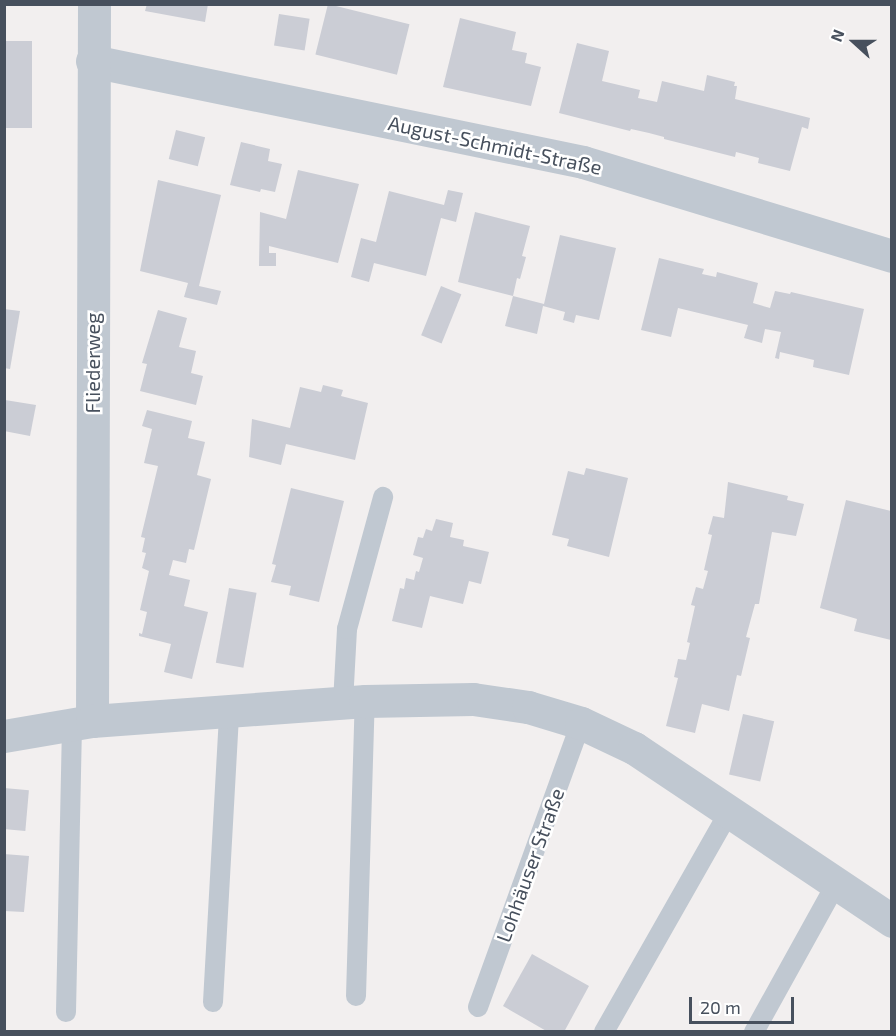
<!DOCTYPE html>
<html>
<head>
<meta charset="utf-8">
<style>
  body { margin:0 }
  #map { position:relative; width:896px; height:1036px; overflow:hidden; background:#f2efef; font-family:"Exo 2",sans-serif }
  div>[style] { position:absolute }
  .building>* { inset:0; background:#cbcdd5; transform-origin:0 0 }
  .lane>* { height:20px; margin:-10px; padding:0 10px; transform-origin:10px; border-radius:10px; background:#c0c8d1 }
  .street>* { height:33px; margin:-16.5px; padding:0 16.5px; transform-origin:16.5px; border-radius:16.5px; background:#c0c8d1 }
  span { translate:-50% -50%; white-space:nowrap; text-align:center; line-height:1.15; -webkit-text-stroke:5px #fff; paint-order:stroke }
  .street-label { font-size:20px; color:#47505d }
  .frame { position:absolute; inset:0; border:6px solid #47505d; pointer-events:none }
  .north { position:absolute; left:824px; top:12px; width:60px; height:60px; -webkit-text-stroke:4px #fff; paint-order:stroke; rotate:291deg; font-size:16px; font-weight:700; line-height:24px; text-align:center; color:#47505d }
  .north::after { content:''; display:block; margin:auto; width:21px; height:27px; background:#47505d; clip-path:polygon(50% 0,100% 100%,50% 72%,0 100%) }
  .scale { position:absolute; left:689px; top:997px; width:105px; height:27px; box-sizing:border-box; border:3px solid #47505d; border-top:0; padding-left:8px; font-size:18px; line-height:21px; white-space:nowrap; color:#47505d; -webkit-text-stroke:4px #fff; paint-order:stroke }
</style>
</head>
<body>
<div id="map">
  <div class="building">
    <div style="clip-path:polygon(147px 4px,208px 4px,205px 22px,145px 11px)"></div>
    <div style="left:328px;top:4px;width:84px;height:52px;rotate:14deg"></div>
    <div style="left:279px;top:14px;width:31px;height:32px;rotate:9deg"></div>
    <div style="clip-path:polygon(460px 18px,516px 32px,512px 50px,527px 53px,525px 63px,541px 67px,531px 106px,443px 87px)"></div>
    <div style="left:4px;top:41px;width:28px;height:87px"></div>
    <div style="clip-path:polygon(577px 43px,609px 51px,602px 81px,640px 90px,638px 98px,657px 102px,662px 81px,704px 91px,707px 75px,735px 82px,734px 86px,737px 86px,735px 99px,810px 118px,808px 129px,802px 127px,790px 171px,758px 163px,759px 158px,736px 152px,735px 157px,664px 139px,664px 137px,649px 133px,631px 129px,630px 131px,559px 113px)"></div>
    <div style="left:176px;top:130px;width:30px;height:30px;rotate:14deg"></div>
    <div style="clip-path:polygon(241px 142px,270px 149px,268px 161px,282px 164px,275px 192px,261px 189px,260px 192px,230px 185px)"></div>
    <div style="clip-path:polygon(298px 170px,359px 184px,338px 263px,269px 246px,269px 253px,276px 253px,276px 266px,259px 266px,260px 212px,286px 219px)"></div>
    <div style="clip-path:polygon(158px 180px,221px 195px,199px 286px,221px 291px,217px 305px,184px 297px,188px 283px,140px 271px)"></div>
    <div style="clip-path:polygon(448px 190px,463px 193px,456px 222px,441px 218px,426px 276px,374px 263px,369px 282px,351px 277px,361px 238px,376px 242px,389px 191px,444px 205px)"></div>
    <div style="clip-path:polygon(475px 212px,530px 226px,522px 256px,526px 257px,520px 279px,517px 278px,513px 296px,458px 282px)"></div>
    <div style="clip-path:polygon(560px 235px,616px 248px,599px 320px,576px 315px,574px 323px,563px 320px,565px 312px,543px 306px,537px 334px,505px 326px,513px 296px,544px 304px)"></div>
    <div style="clip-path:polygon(659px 258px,704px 269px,702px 274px,716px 277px,717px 272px,758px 283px,753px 303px,770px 308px,775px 291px,790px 294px,791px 292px,864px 309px,849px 375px,813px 367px,814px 360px,780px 352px,779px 359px,775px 358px,781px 332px,765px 329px,762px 343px,744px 338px,748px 325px,678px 308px,671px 337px,641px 330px)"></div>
    <div style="left:441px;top:286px;width:22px;height:53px;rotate:22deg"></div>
    <div style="clip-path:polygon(4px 309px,20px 311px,10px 369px,4px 368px)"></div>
    <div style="clip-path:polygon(158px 310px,187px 318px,179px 347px,196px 351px,191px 373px,203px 376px,196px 405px,140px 391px,147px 364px,142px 363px)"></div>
    <div style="clip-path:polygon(323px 385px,343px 390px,341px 396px,368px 403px,355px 460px,286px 444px,281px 465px,249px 457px,252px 419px,290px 428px,300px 387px,321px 392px)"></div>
    <div style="clip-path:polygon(5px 400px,36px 405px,30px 436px,4px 431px)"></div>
    <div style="clip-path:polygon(147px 410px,192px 421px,188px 438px,205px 442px,197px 475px,211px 479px,194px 550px,189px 549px,186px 563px,173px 560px,169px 575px,190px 580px,184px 606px,208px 612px,192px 679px,164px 672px,171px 644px,139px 636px,139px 633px,142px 634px,147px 612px,140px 610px,149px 571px,142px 568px,146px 553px,142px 552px,145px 538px,141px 537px,158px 466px,144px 463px,152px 429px,142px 426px)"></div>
    <div style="clip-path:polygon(586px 468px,628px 478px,609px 557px,567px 546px,569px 539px,552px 535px,568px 471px,584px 475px)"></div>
    <div style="clip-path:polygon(728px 482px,788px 496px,787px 500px,804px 504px,796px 536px,772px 532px,759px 604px,755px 604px,746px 637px,750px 638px,741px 676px,737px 675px,729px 711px,702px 704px,695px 733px,666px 726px,678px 678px,674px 677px,678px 659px,686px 660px,690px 643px,687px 642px,695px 606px,691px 605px,696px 587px,703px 589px,708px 571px,704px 570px,712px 535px,708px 534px,713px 516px,724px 518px)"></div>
    <div style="clip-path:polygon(291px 488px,344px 501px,319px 602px,289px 595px,291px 586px,271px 582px,276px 565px,272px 564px)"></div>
    <div style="clip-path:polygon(846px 500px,891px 511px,891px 640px,854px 631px,857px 619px,820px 608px)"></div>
    <div style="clip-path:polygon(436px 519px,453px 523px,450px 537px,464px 540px,463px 546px,489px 552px,481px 584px,469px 581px,463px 604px,430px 596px,422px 628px,392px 621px,400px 588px,404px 589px,406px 578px,414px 580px,416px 571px,419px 572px,423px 558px,413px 555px,418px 537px,423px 538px,426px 529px,432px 531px)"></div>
    <div style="left:229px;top:588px;width:28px;height:76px;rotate:10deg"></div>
    <div style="left:743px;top:714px;width:32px;height:62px;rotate:13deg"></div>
    <div style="left:4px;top:788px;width:25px;height:41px;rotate:5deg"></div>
    <div style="clip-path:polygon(4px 854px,29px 856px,24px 912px,4px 911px)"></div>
    <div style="clip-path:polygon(532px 954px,589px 986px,564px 1032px,548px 1032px,503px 1006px)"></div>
  </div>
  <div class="lane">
    <div style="left:343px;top:703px;width:74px;rotate:-86.9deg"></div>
    <div style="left:347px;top:629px;width:137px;rotate:-74.7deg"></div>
    <div style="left:356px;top:996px;width:295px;rotate:-88.3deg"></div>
    <div style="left:213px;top:1002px;width:290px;rotate:-86.8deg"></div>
    <div style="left:478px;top:1007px;width:302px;rotate:-70.1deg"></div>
    <div style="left:66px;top:1012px;width:287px;rotate:-88.8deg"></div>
    <div style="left:604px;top:1032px;width:251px;rotate:-60.4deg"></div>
    <div style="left:754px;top:1032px;width:167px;rotate:-61deg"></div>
  </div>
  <div class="street">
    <div style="left:92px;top:61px;width:501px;rotate:11.62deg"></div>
    <div style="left:583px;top:162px;width:323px;rotate:16.9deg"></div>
    <div style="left:92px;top:721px;width:717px;rotate:-89.84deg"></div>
    <div style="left:4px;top:736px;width:89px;rotate:-9.7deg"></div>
    <div style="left:92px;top:721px;width:274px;rotate:-4.2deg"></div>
    <div style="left:365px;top:701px;width:108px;rotate:-1.1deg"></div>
    <div style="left:473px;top:699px;width:56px;rotate:8.3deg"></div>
    <div style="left:528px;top:707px;width:55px;rotate:16.8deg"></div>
    <div style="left:581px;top:723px;width:59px;rotate:25.3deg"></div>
    <div style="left:634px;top:748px;width:311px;rotate:33.8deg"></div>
  </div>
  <div class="street-label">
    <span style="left:495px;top:145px;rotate:12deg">August-Schmidt-Straße</span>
    <span style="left:92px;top:363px;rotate:-90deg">Fliederweg</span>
    <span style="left:530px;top:865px;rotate:-70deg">Lohhäuser Straße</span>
  </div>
  <div class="frame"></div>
  <div class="north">N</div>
  <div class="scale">20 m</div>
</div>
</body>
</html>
